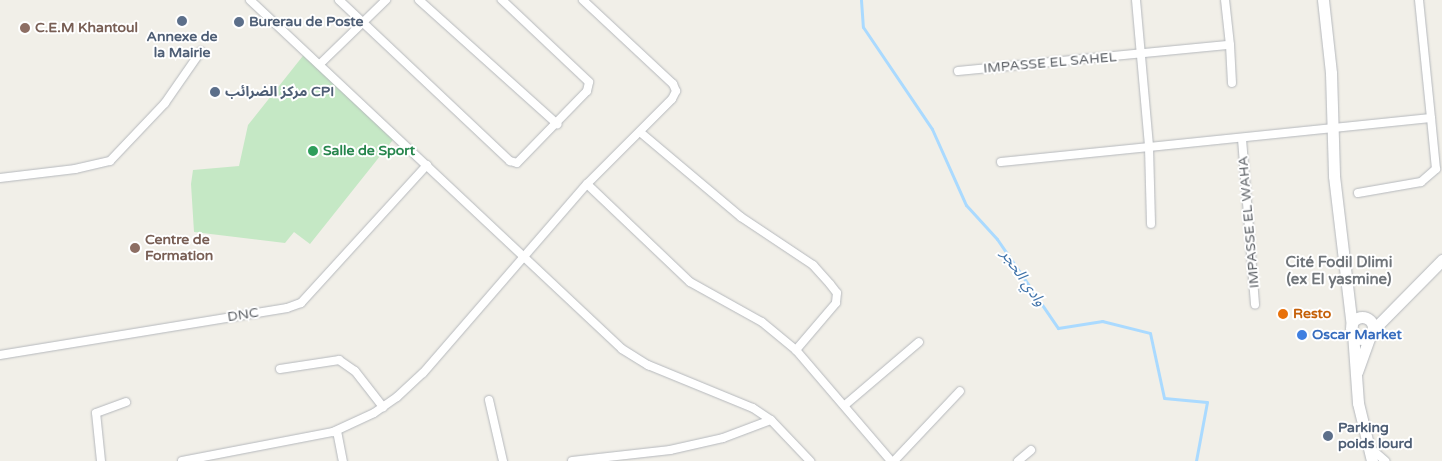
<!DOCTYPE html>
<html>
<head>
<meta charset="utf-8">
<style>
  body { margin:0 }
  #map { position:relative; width:1442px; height:461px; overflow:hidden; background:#f1efe8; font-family:"Varela Round","Noto Sans Arabic",sans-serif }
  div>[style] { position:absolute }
  .green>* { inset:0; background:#c5e8c5 }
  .stream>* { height:3px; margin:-1.5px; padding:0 1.5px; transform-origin:1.5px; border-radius:1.5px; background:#aadaff }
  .roads { filter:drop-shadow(0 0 1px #b5b8bc) drop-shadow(0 0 1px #b5b8bc) }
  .street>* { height:8px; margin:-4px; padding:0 4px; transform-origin:4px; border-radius:4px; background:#fff }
  .secondary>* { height:11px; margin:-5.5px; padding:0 5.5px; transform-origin:5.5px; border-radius:5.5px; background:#fff }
  .secondary>.ring { margin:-5.5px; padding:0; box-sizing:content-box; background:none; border:11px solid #fff; border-radius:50% }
  .dots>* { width:14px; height:14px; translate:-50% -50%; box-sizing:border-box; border:2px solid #fff; border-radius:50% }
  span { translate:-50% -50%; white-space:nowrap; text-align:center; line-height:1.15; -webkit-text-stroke:4px #fff; paint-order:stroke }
  .service-label { font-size:14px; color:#4e5e75; font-weight:700 }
  .left { translate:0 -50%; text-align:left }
  .education-label { font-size:14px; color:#785e54; font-weight:700 }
  .street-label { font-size:14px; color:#5f6368 }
  .leisure-label { font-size:14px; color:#27864d; font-weight:700 }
  .food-label { font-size:14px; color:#c56008; font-weight:700 }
  .shop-label { font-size:14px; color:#366cbe; font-weight:700 }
  .neighbourhood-label { font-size:15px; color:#70757a; font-weight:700 }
  .water-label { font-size:15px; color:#4174aa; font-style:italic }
</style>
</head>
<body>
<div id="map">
  <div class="green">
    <div style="clip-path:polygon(306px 52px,396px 136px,310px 244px,294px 232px,285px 243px,194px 232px,191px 184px,193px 170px,239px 166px,248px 125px)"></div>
  </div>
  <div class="stream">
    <div style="left:861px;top:0;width:27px;rotate:86deg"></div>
    <div style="left:863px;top:27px;width:123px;rotate:55.9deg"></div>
    <div style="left:932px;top:129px;width:83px;rotate:65.9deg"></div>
    <div style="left:966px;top:205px;width:46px;rotate:47.6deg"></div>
    <div style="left:997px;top:239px;width:108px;rotate:55.6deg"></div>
    <div style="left:1058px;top:328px;width:45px;rotate:-9deg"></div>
    <div style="left:1102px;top:321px;width:49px;rotate:14deg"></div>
    <div style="left:1150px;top:333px;width:66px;rotate:77.8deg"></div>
    <div style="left:1164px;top:398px;width:43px;rotate:5.3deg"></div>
    <div style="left:1207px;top:402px;width:60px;rotate:100.6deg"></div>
  </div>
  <div class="roads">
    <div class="street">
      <div style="left:250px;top:0;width:510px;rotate:43.17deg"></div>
      <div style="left:622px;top:349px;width:31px;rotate:32deg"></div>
      <div style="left:648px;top:365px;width:113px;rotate:22.3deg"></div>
      <div style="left:753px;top:408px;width:22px;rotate:34deg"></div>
      <div style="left:771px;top:420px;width:57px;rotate:46.4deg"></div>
      <div style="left:339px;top:0;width:235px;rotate:43.3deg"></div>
      <div style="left:510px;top:161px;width:7px;rotate:16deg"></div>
      <div style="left:517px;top:163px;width:100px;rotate:-45.8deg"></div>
      <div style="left:587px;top:91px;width:9px;rotate:-77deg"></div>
      <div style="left:589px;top:82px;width:120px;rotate:-136.7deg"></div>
      <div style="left:419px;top:0;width:186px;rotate:41.9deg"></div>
      <div style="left:1136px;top:0;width:148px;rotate:84.9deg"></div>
      <div style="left:1149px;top:147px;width:283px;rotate:-5.9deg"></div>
      <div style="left:1431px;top:118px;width:119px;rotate:-95.8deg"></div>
      <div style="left:1230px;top:45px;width:38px;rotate:87deg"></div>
      <div style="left:320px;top:64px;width:92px;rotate:-44.1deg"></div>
      <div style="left:958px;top:71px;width:273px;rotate:-5.5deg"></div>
      <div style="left:1230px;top:45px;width:45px;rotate:-96.3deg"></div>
      <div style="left:640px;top:132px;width:132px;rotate:40.1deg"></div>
      <div style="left:741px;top:217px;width:87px;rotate:33.7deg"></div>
      <div style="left:813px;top:265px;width:25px;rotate:48deg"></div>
      <div style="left:830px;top:284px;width:11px;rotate:52deg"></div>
      <div style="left:837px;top:293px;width:10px;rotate:96deg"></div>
      <div style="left:836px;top:303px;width:62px;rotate:130.4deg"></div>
      <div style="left:1242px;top:139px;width:166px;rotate:85.5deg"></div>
      <div style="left:1001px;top:162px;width:149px;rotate:-5.8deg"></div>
      <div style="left:1149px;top:147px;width:77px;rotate:88.5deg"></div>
      <div style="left:0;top:178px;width:76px;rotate:-6.8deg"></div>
      <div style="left:75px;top:169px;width:36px;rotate:-13deg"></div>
      <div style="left:110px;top:161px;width:80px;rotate:-46.5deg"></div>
      <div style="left:165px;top:103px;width:63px;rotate:-55.3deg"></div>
      <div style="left:587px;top:184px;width:142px;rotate:43.6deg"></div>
      <div style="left:690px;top:282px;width:82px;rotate:29.1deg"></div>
      <div style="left:762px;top:322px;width:44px;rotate:39.5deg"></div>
      <div style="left:796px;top:350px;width:146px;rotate:49.4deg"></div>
      <div style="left:1358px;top:193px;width:64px;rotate:-9.9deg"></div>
      <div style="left:1421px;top:182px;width:20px;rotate:-41deg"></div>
      <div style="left:1436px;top:169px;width:51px;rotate:-95.6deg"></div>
      <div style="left:0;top:355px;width:291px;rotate:-9.3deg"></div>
      <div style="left:287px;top:308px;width:15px;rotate:-20deg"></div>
      <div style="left:301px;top:303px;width:187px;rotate:-47.6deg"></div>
      <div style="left:280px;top:369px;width:60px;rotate:-8.7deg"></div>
      <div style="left:339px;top:360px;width:19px;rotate:35deg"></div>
      <div style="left:355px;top:371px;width:46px;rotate:52.1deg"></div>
      <div style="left:489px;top:400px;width:63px;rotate:77.1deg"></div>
      <div style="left:845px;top:405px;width:97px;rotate:-40.4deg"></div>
      <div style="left:337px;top:431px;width:31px;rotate:79deg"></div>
      <div style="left:1368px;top:446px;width:23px;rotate:41deg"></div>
      <div style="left:101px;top:461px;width:48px;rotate:-95.9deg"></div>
      <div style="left:96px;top:413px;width:32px;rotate:-20deg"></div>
      <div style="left:182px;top:461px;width:154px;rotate:-10.9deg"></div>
      <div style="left:333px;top:432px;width:45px;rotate:-24.9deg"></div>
      <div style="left:374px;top:413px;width:28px;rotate:-35deg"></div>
      <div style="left:397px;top:397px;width:35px;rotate:-43deg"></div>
      <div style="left:423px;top:373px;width:250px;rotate:-49.1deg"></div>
      <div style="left:587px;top:184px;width:120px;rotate:-45deg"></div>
      <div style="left:672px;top:99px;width:9px;rotate:-63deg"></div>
      <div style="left:676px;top:91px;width:8px;rotate:-113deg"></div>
      <div style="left:673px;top:84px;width:123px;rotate:-137deg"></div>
      <div style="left:572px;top:461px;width:99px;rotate:-6.4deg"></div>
      <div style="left:670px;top:450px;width:54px;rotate:-12.8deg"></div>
      <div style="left:723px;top:438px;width:51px;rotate:-20.6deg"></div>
      <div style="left:894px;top:461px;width:96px;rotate:-46.7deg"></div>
      <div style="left:1018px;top:461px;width:17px;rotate:-40deg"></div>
    </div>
    <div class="secondary">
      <div style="left:1323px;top:0;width:73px;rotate:83.7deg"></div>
      <div style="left:1331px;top:73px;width:103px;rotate:88.3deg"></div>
      <div style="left:1334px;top:176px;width:151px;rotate:83.2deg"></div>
      <div class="ring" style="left:1351px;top:317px;width:11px;height:11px"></div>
      <div style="left:1372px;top:331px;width:100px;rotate:-45.4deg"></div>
      <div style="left:1353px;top:333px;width:70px;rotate:85.9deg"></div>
      <div style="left:1358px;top:403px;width:60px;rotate:76.4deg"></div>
      <div style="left:1357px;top:372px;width:41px;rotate:-70.3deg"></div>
    </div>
  </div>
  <div class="dots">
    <div style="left:182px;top:21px;background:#5c6f8a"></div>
    <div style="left:239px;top:22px;background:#5c6f8a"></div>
    <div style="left:25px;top:28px;background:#8d6e63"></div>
    <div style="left:215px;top:92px;background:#5c6f8a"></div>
    <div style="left:313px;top:151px;background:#2e9e5b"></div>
    <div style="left:135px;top:248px;background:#8d6e63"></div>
    <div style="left:1283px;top:314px;background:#e8710a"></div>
    <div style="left:1302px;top:335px;background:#3f7fe0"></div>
    <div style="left:1328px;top:436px;background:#5c6f8a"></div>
  </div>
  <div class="service-label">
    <span class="left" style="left:249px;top:22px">Burerau de Poste</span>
    <span style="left:182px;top:45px">Annexe de<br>la Mairie</span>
    <span class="left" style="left:225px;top:92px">مركز الضرائب CPI</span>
    <span class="left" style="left:1338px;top:436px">Parking<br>poids lourd</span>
  </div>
  <div class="education-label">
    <span class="left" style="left:35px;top:28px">C.E.M Khantoul</span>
    <span class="left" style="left:145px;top:248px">Centre de<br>Formation</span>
  </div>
  <div class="street-label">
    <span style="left:1050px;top:63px;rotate:-5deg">IMPASSE EL SAHEL</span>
    <span style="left:1249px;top:222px;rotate:-95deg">IMPASSE EL WAHA</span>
    <span style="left:243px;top:315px;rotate:-9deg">DNC</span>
  </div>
  <div class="leisure-label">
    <span class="left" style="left:323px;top:151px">Salle de Sport</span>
  </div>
  <div class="food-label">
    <span class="left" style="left:1293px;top:314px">Resto</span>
  </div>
  <div class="shop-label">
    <span class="left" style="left:1312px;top:335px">Oscar Market</span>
  </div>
  <div class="neighbourhood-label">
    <span style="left:1339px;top:271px">Cité Fodil Dlimi<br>(ex El yasmine)</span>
  </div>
  <div class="water-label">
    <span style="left:1023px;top:278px;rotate:55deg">وادي الحجر</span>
  </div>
</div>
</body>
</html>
